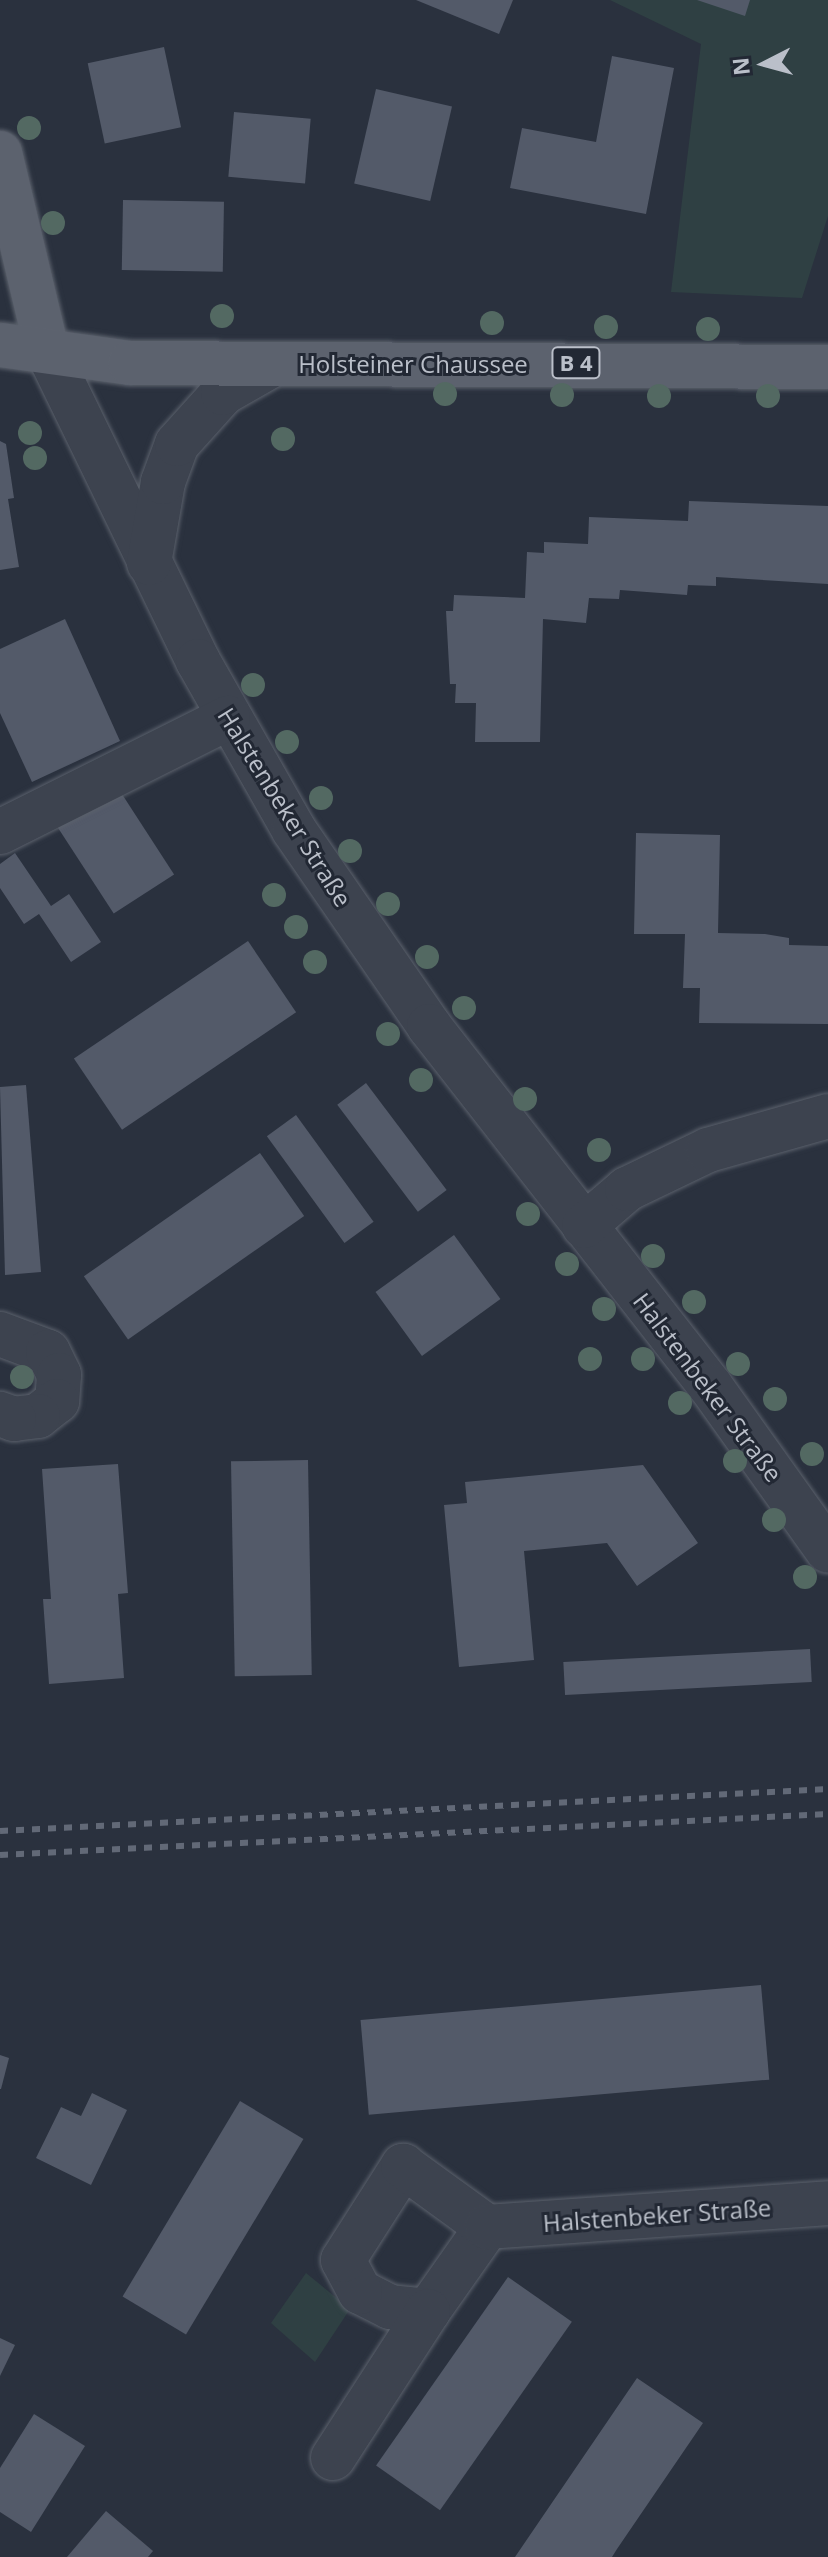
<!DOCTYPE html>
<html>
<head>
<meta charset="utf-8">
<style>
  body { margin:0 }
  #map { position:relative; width:828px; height:2557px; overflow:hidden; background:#2a313e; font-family:"Open Sans",sans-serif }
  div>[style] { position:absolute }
  .green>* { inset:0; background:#2f4043 }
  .building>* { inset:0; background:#535a69; transform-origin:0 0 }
  .roads { filter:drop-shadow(0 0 2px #5b616c) drop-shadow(0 0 2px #5b616c) }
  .minor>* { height:44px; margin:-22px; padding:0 22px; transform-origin:22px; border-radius:22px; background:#3d434f }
  .major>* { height:44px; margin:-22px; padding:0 22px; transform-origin:22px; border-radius:22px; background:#5c626e }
  .rail>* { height:6px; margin-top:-3px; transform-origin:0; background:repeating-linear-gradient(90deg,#626977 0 8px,transparent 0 16px) }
  .trees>* { width:24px; height:24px; margin:-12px; border-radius:50%; background:#536962 }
  span { translate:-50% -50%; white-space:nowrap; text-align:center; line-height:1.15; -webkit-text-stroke:6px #222834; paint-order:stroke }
  .shield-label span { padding:2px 6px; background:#222834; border:2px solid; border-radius:6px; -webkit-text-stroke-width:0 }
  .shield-label { font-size:22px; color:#babfc9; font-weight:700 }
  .street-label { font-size:24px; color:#babfc9 }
  .north { position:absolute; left:724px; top:24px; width:80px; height:80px; -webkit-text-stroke:6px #222834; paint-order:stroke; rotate:264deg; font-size:22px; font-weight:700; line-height:32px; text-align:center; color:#babfc9 }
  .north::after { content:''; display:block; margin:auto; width:28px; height:36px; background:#babfc9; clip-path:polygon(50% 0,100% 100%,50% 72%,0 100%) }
</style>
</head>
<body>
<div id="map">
  <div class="green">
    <div style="clip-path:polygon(610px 0,828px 0,828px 216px,802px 298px,671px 292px,701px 44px)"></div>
    <div style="clip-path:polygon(306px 2273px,350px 2309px,315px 2362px,271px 2323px)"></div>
  </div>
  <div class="building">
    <div style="clip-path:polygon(416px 0,513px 0,499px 34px)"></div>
    <div style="clip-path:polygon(697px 0,750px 0,745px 16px)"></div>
    <div style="left:164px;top:47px;width:82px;height:78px;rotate:78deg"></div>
    <div style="clip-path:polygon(612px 56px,674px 68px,646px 214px,510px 188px,522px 128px,596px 142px)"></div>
    <div style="left:376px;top:89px;width:78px;height:97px;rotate:13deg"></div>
    <div style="left:234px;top:112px;width:77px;height:65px;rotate:5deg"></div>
    <div style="left:123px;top:200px;width:101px;height:70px;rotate:1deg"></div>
    <div style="clip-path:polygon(0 441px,6px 444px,14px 498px,8px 499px,19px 567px,0 570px)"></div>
    <div style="clip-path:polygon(689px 501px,828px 506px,828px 584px,716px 577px,716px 586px,688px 585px,687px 595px,620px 590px,619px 599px,589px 598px,586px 623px,543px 619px,540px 742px,475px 742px,476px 703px,455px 703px,456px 684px,450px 684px,446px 611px,453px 611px,454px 595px,525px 598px,527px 552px,544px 553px,544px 542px,588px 544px,589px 517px,688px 521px)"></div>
    <div style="clip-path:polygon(65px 619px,120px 741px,32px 782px,0 713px,0 649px)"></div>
    <div style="left:118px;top:788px;width:103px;height:72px;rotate:57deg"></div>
    <div style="clip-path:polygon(636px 833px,720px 835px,718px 933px,765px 934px,789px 938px,789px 945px,828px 946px,828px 1024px,699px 1023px,700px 988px,683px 988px,685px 934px,634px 934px)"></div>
    <div style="clip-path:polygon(15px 853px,51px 906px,69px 894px,101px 942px,71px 962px,39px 914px,24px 924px,0 888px,0 864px)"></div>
    <div style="left:248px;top:941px;width:86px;height:210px;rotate:56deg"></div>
    <div style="left:366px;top:1083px;width:134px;height:36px;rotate:53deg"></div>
    <div style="clip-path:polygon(26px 1085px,41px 1272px,5px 1275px,0 1087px)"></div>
    <div style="left:296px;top:1115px;width:132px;height:36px;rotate:54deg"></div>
    <div style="left:260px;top:1153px;width:77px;height:215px;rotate:55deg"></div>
    <div style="left:454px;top:1235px;width:79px;height:97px;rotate:54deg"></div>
    <div style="left:308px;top:1460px;width:215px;height:77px;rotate:89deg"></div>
    <div style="clip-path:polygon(118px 1464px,128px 1593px,118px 1594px,124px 1678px,49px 1684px,43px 1599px,51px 1599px,42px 1469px)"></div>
    <div style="clip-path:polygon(643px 1465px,698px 1543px,637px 1586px,607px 1543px,524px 1551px,534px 1660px,459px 1667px,444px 1505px,467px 1503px,465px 1482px)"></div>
    <div style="left:810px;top:1649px;width:33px;height:247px;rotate:87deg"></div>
    <div style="left:761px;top:1985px;width:95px;height:402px;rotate:85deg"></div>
    <div style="clip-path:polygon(0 2055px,9px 2058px,1px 2089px,0 2089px)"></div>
    <div style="clip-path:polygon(92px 2093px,127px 2110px,91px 2185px,36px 2158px,61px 2107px,81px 2116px)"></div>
    <div style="left:240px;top:2101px;width:74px;height:228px;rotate:31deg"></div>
    <div style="left:508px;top:2277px;width:78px;height:230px;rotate:35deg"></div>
    <div style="clip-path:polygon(0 2338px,15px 2345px,0 2376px)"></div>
    <div style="clip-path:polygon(637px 2378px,703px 2423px,617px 2549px,612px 2557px,515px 2557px)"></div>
    <div style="clip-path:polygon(34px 2414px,85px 2446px,31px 2532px,0 2512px,0 2468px)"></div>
    <div style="clip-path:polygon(106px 2511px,153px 2551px,148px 2557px,67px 2557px)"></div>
  </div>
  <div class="roads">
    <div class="minor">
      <div style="left:47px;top:350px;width:346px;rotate:64.1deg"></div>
      <div style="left:198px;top:661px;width:194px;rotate:60.4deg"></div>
      <div style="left:294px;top:830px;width:238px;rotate:55.4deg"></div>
      <div style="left:429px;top:1026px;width:458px;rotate:52deg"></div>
      <div style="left:711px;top:1387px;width:201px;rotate:54.5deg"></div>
      <div style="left:149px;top:563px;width:82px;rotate:-80.2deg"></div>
      <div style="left:163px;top:482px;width:40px;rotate:-69.8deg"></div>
      <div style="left:177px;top:444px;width:69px;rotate:-48deg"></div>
      <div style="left:223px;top:393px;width:56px;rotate:-29.7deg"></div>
      <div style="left:0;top:832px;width:255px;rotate:-26.6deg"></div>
      <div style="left:584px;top:1226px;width:57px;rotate:-40.7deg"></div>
      <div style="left:627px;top:1189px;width:90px;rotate:-25.7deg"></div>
      <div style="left:708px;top:1150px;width:125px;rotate:-15.8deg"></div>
      <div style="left:0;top:1334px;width:51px;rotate:20.6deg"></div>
      <div style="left:48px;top:1352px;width:25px;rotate:64deg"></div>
      <div style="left:59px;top:1375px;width:26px;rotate:94deg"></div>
      <div style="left:57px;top:1401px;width:24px;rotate:142deg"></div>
      <div style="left:38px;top:1416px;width:24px;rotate:173deg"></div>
      <div style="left:14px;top:1419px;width:15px;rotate:-160deg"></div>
      <div style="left:487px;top:2227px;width:103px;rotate:125.1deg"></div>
      <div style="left:428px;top:2311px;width:38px;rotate:-174deg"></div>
      <div style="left:390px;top:2307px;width:34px;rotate:-153deg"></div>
      <div style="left:360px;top:2292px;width:36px;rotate:-118deg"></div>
      <div style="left:343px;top:2260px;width:112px;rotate:-57.4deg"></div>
      <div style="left:403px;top:2166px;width:104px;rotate:36deg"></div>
      <div style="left:487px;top:2227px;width:342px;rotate:-4deg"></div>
      <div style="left:333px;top:2458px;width:175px;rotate:-57.1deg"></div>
    </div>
    <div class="major">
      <div style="left:0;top:153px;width:203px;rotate:76.6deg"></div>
      <div style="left:0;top:345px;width:131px;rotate:7.9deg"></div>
      <div style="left:130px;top:363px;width:698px;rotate:0.33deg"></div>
    </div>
  </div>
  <div class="rail">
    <div style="left:0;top:1831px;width:829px;rotate:-2.9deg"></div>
    <div style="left:0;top:1855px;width:829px;rotate:-2.83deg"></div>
  </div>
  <div class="trees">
    <div style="left:29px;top:128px"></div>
    <div style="left:53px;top:223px"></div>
    <div style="left:222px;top:316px"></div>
    <div style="left:492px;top:323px"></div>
    <div style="left:606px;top:327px"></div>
    <div style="left:708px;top:329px"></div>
    <div style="left:445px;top:394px"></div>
    <div style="left:562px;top:395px"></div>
    <div style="left:659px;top:396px"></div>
    <div style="left:768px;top:396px"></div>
    <div style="left:30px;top:433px"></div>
    <div style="left:283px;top:439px"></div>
    <div style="left:35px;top:458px"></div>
    <div style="left:253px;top:685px"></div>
    <div style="left:287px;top:742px"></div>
    <div style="left:321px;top:798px"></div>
    <div style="left:350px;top:851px"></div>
    <div style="left:274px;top:895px"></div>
    <div style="left:388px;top:904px"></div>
    <div style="left:296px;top:927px"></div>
    <div style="left:427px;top:957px"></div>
    <div style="left:315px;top:962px"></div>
    <div style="left:464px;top:1008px"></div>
    <div style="left:388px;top:1034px"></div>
    <div style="left:421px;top:1080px"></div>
    <div style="left:525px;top:1099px"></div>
    <div style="left:599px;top:1150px"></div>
    <div style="left:528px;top:1214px"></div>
    <div style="left:653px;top:1256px"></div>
    <div style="left:567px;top:1264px"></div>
    <div style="left:694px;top:1302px"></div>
    <div style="left:604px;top:1309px"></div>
    <div style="left:590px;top:1359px"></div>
    <div style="left:643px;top:1359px"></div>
    <div style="left:738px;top:1364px"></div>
    <div style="left:22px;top:1377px"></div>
    <div style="left:775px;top:1399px"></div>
    <div style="left:680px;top:1403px"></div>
    <div style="left:812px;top:1454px"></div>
    <div style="left:735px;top:1461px"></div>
    <div style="left:774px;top:1520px"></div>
    <div style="left:805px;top:1577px"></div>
  </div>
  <div class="shield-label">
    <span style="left:576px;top:363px">B 4</span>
  </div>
  <div class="street-label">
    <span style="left:413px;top:364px">Holsteiner Chaussee</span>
    <span style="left:285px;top:807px;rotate:58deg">Halstenbeker Straße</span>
    <span style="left:708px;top:1387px;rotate:53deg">Halstenbeker Straße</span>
    <span style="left:657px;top:2215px;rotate:-4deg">Halstenbeker Straße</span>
  </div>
  <div class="north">N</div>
</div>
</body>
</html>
